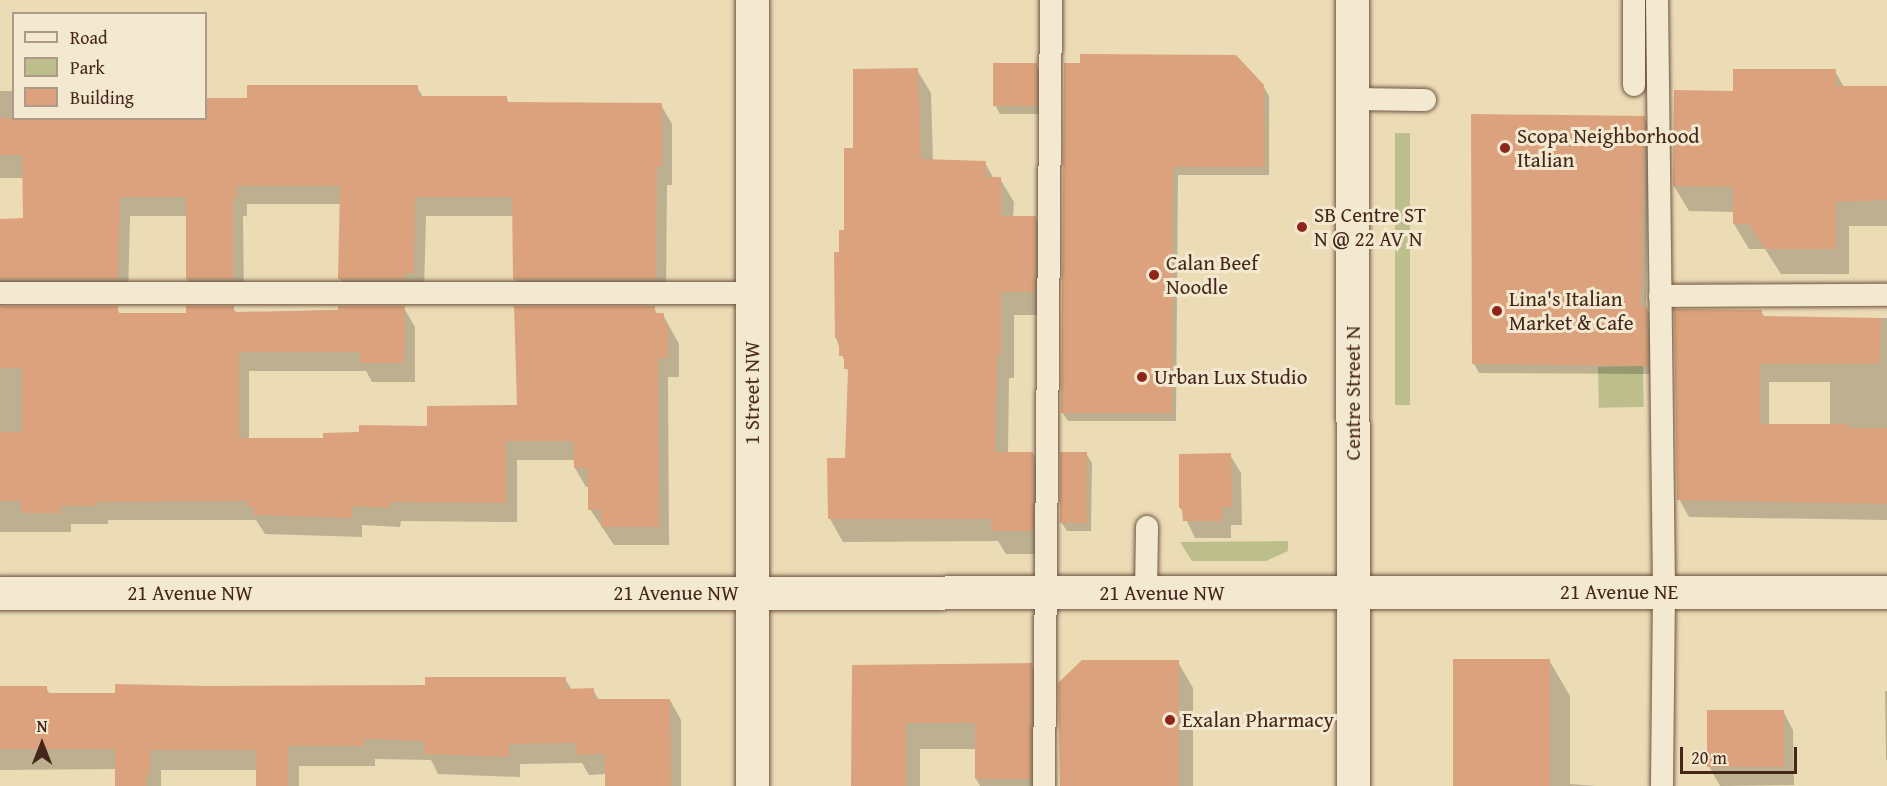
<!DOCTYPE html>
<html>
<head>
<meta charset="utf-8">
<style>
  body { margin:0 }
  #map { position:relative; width:1887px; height:786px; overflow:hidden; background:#ecdcb6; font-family:"Gentium Book Plus",serif }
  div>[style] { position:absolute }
  .green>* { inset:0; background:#bcbf8b; transform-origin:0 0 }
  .shadow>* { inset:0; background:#0003 }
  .building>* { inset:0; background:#dba27d; transform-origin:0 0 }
  .roads { filter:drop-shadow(0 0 2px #705441) drop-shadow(0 0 2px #705441) }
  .service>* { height:22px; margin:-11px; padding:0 11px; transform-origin:11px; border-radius:11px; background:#f3e8d0 }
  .minor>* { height:33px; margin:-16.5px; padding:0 16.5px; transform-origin:16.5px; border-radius:16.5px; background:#f3e8d0 }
  .secondary>* { height:33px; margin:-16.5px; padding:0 16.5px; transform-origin:16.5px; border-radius:16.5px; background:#f3e8d0 }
  .dots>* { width:16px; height:16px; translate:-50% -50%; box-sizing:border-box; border:3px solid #f3e8d0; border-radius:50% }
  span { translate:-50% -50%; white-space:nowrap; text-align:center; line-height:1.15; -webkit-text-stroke:6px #f3e8d0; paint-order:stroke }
  .poi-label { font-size:21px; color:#46261a }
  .left { translate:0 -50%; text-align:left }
  .street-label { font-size:21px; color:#46261a }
  .legend { position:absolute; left:12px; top:12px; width:195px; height:108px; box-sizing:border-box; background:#f3e8d0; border:2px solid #ae9a87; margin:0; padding:8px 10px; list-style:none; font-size:18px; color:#46261a }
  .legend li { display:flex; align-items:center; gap:12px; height:30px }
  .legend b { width:30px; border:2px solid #ae9a87 }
  .north { position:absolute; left:12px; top:714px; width:60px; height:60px; -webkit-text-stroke:4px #f3e8d0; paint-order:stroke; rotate:0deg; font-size:16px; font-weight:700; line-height:24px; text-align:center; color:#46261a }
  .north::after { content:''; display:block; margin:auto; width:21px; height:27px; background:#46261a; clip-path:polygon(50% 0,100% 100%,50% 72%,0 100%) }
  .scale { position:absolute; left:1680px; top:747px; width:117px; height:27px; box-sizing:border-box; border:3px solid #46261a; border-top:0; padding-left:8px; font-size:18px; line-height:21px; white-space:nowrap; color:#46261a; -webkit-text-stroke:4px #f3e8d0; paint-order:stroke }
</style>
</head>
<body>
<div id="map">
  <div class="green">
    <div style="left:1410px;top:133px;width:272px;height:15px;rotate:90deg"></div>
    <div style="left:1643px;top:366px;width:41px;height:45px;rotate:89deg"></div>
    <div style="clip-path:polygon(1288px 541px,1288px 551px,1266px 561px,1192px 561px,1180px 542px)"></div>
  </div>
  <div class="shadow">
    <div style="clip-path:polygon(1036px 65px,1041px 74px,1041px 114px,1000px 114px,995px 105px)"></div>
    <div style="clip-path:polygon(1065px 65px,1263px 86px,1269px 96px,1269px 175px,1178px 175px,1176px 421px,1068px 421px,1062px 412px)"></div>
    <div style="clip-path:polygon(917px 70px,931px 93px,933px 161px,985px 163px,994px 179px,1000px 179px,1014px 202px,1013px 217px,1035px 217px,1048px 240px,1047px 315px,1014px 315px,1014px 378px,1009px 378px,1008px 453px,1033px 453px,1046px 477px,1045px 554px,1006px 554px,998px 541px,843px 542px,830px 519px,847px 459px,849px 374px,836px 338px,841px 253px,846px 232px,854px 150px)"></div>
    <div style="clip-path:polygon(1835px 71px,1844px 87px,1887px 87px,1887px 226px,1849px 226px,1849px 274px,1781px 274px,1765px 249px,1749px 249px,1734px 224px,1734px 212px,1689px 211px,1674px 186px,1734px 93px)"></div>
    <div style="clip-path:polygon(417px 87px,423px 97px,506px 97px,509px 103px,661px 105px,672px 124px,672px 185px,667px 185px,666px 298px,526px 298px,514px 279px,514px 216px,426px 216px,424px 291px,351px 298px,340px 279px,341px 204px,247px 204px,247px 216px,243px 216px,244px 298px,199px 298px,187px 279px,187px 216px,130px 216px,128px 298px,3px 301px,0 307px,0 220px,24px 220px,24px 178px,0 178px,0 91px,14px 91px,14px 118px,206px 118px,206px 99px,248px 99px)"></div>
    <div style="clip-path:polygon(1644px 117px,1649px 127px,1646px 308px,1652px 317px,1652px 374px,1479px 373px,1474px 364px)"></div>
    <div style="clip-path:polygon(0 308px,117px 308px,120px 314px,187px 314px,233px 308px,236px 313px,404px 308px,415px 327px,415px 382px,372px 382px,366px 371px,249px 371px,249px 439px,324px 439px,428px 428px,519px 407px,654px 308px,658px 315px,663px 315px,679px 344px,679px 377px,668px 377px,669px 545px,614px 545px,590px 509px,590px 487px,586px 487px,575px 468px,575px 460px,517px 460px,517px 522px,401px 521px,400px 527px,362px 525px,362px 537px,265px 534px,256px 520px,108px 520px,108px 524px,71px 524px,71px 532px,0 532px)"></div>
    <div style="clip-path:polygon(evenodd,1761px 311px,1765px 318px,1887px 318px,1887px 520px,1689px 517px,1679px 499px,1761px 311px,1769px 382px,1830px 382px,1830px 426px,1769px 426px,1769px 382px)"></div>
    <div style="clip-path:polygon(1086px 453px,1092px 463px,1091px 531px,1067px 531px,1061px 522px)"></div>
    <div style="clip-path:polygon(1230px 455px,1241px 473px,1242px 525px,1231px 525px,1231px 538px,1195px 538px,1180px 507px)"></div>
    <div style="clip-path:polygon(1549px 660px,1570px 696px,1570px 784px,1596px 786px,1455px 786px)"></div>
    <div style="clip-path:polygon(1178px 662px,1193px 688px,1193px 786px,1061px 786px)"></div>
    <div style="clip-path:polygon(1031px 664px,1046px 690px,1045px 786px,980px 786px,976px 779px,976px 749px,920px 749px,920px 786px,853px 786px,853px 666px)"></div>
    <div style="clip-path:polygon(565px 679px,572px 690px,593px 690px,599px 700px,670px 700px,681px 720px,681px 786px,606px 786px,606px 774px,589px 775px,582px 763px,520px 764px,520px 777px,438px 774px,431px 760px,375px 759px,375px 766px,299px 766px,299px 786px,258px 786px,258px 770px,161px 770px,161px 786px,117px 786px,117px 769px,0 770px,0 687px,46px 687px,50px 695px,426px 686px)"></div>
    <div style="clip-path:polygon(1885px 691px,1887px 691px,1887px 761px,1886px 759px)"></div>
    <div style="clip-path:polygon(1783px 711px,1793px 730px,1794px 785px,1720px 786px,1710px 768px,1709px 715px)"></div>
  </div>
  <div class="building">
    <div style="clip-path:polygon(1080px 54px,1236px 55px,1264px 85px,1265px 167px,1173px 167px,1172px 413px,1061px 413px,1064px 63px,1080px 63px)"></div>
    <div style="left:993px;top:63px;width:44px;height:43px"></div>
    <div style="clip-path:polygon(918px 68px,921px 159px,986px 161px,986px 177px,1001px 177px,1001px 216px,1036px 216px,1035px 292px,1001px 292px,1001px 355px,997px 355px,995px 452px,1033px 452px,1033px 531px,991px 531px,991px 519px,828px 519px,827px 458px,845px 458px,848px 369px,844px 369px,844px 356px,839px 356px,839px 338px,835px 338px,834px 252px,839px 252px,839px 230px,844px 230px,844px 148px,853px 148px,853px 69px)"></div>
    <div style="clip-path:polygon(1733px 69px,1836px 69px,1836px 86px,1887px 86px,1887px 200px,1836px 202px,1836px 249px,1765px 249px,1749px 224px,1733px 224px,1733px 187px,1673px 186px,1674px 90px,1733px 91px)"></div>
    <div style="clip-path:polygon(247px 85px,418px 85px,418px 96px,507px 96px,507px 102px,662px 103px,662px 166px,657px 166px,656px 279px,513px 279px,512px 197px,415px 197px,414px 273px,405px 273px,405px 279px,338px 279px,340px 186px,237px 186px,237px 197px,233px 197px,233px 279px,186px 279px,186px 197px,120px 197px,118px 279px,0 279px,0 219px,23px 218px,22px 155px,0 155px,0 118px,206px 118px,206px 98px,247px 98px)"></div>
    <div style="clip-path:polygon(1471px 114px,1645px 116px,1641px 307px,1647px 307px,1648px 366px,1472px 364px)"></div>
    <div style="clip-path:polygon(0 306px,118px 306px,118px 313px,186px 313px,186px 306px,234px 306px,234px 311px,237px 312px,338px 310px,338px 306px,405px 306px,404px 363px,360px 363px,360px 352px,239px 352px,239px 438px,323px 438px,323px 433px,359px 432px,359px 425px,427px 426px,427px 406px,517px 405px,514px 306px,655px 306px,655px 313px,664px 313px,664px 324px,668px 324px,668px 358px,658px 358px,659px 527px,601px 527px,601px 510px,588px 510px,588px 468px,574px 468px,573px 441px,506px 441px,506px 503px,390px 502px,390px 508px,352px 506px,352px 518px,253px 515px,253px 506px,246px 506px,246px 501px,97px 502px,97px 506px,61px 506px,61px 513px,21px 513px,21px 501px,0 501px,0 432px,22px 432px,22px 368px,0 368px)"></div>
    <div style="clip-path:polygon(1674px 309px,1762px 310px,1762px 316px,1881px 318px,1880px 364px,1760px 364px,1760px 424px,1849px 424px,1849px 428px,1887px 428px,1887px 504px,1677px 500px)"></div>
    <div style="left:1060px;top:452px;width:27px;height:71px"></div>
    <div style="clip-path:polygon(1231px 453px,1232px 507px,1222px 507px,1222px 521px,1183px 521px,1182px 508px,1179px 508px,1179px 454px)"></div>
    <div style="left:1550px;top:659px;width:127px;height:97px;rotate:90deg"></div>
    <div style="clip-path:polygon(1082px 660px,1179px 660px,1179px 786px,1060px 786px,1058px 683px)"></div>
    <div style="clip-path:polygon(1032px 663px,1031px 779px,975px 779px,975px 723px,906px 723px,906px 786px,851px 786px,852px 665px)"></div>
    <div style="clip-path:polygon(425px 677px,566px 677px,566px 689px,594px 688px,594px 699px,670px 699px,671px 786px,605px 786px,605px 754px,576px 755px,576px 743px,509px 744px,509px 757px,425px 754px,424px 741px,364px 739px,364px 746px,288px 746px,288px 786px,256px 786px,256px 750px,150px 750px,150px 775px,146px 775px,146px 786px,115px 786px,115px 749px,0 749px,0 686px,47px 686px,47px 693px,115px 693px,115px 684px,206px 686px,425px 685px)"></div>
    <div style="left:1784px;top:710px;width:57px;height:77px;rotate:90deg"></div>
  </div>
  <div class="roads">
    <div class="service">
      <div style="left:1657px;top:0;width:592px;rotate:89.32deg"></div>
      <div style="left:1664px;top:592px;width:194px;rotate:90.6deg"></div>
      <div style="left:1634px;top:85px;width:85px;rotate:-90deg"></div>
      <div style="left:1352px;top:99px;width:73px;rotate:0.8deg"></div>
      <div style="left:0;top:293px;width:752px"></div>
      <div style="left:1660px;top:296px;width:227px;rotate:-0.3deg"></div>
      <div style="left:1146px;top:593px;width:66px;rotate:-89.1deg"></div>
      <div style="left:1044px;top:786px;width:786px;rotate:-89.49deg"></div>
    </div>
    <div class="minor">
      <div style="left:752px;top:0;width:786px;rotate:90deg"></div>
      <div style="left:0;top:593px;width:1887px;rotate:-0.03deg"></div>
    </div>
    <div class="secondary">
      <div style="left:1352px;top:0;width:786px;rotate:89.93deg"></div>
    </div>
  </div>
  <div class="dots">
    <div style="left:1505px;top:148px;background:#8f2418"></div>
    <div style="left:1302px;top:227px;background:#8f2418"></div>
    <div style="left:1154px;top:275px;background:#8f2418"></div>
    <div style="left:1497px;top:311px;background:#8f2418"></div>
    <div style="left:1142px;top:377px;background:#8f2418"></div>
    <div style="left:1170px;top:720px;background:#8f2418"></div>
  </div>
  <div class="poi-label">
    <span class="left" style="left:1517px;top:148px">Scopa Neighborhood<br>Italian</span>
    <span class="left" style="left:1314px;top:227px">SB Centre ST<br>N @ 22 AV N</span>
    <span class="left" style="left:1166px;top:275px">Calan Beef<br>Noodle</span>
    <span class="left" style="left:1509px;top:311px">Lina's Italian<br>Market &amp; Cafe</span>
    <span class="left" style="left:1154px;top:377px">Urban Lux Studio</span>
    <span class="left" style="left:1182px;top:720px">Exalan Pharmacy</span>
  </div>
  <div class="street-label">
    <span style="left:752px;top:393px;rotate:-90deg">1 Street NW</span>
    <span style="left:1353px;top:393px;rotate:-90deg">Centre Street N</span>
    <span style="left:1619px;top:592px">21 Avenue NE</span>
    <span style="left:190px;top:593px">21 Avenue NW</span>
    <span style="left:676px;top:593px">21 Avenue NW</span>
    <span style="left:1162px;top:593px">21 Avenue NW</span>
  </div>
  <ul class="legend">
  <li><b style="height:8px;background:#f3e8d0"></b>Road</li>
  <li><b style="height:16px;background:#bcbf8b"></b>Park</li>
  <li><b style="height:16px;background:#dba27d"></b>Building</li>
  </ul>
  <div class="north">N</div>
  <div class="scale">20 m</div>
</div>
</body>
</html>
